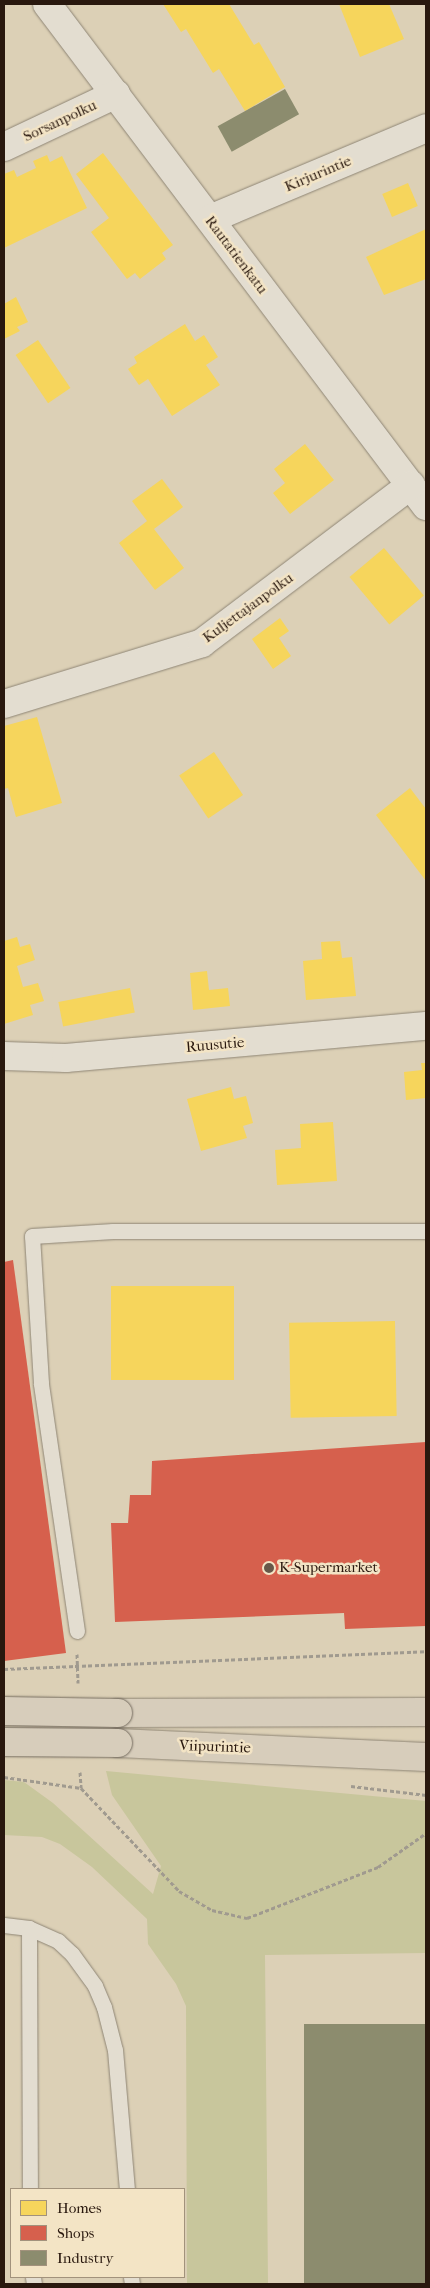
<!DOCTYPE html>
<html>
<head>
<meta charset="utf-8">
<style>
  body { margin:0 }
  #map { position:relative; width:430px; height:2288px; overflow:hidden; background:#dcd0b6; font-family:"IM FELL French Canon",serif }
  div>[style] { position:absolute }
  .green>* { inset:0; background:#c8c69c }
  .homes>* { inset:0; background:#f6d55c; transform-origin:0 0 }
  .shops>* { inset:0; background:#d6604d }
  .industry>* { inset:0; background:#8c8c6e; transform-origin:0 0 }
  .path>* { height:3px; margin-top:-1.5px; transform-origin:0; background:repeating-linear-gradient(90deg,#a09a8f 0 4px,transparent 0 6.5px) }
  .roads { filter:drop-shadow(0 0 1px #8e8575) drop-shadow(0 0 1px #8e8575) }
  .lane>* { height:15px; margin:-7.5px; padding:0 7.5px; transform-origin:7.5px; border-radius:7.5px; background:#e3ddd0 }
  .street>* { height:28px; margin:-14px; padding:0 14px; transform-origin:14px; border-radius:14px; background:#e3ddd0 }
  .primary>* { height:28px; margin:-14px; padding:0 14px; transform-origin:14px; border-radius:14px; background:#d7cdbb }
  .bridges { filter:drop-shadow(0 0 1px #756c5f) drop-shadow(0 0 1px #756c5f) }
  .primary-bridge>* { height:28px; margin:-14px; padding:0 14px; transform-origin:14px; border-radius:14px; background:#d7cdbb }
  .dots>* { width:14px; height:14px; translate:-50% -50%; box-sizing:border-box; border:2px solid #f3e4c5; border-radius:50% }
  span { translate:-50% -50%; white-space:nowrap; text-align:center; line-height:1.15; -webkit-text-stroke:5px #f3e4c5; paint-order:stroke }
  .street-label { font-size:15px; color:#29180e }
  .poi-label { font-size:15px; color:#29180e }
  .left { translate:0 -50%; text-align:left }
  .frame { position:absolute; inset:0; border:5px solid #29180e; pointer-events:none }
  .legend { position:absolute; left:10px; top:2188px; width:175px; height:90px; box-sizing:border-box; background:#f3e4c5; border:1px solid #a2927c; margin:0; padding:6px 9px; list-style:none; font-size:15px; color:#29180e }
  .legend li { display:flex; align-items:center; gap:10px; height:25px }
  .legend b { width:25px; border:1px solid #a2927c }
</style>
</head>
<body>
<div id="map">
  <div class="green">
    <div style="clip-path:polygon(106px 1771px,426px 1801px,426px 1953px,265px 1955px,268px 2284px,187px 2284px,186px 2006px,176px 1984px,148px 1944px,147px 1919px,92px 1867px,60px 1844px,42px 1837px,4px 1835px,4px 1780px,24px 1782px,53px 1803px,153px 1894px,161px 1866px,112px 1795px)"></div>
  </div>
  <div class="homes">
    <div style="clip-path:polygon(163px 4px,229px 4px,254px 45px,259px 42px,285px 87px,245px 111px,219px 69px,213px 73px,186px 29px,181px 32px)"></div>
    <div style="clip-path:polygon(339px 4px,389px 4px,404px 39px,360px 57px)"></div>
    <div style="clip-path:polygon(103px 153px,173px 245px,162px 253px,166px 259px,140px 279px,135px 273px,127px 279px,91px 232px,109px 218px,76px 174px)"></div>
    <div style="clip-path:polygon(47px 155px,50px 162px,62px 156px,87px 208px,4px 248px,4px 174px,14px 170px,17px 177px,36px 168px,33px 161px)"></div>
    <div style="left:408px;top:183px;width:25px;height:28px;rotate:67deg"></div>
    <div style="clip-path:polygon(426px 229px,426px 279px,384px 295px,366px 257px)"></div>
    <div style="clip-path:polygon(16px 297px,28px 322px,17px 327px,20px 331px,4px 339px,4px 304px)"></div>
    <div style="clip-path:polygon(185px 324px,195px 341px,204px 335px,218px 357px,206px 365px,220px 385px,172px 416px,148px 379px,139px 385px,128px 369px,137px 363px,134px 357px)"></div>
    <div style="left:38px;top:340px;width:58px;height:27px;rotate:56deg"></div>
    <div style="clip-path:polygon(305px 444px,334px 480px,290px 514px,273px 493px,285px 483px,274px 469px)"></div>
    <div style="clip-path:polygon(162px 479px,183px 507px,154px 529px,184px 568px,155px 590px,119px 543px,147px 521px,132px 501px)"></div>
    <div style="left:384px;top:548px;width:62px;height:45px;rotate:50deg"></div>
    <div style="clip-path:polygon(280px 618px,289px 631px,279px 638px,291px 656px,273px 669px,252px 639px)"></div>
    <div style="clip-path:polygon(37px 717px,62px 803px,16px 817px,8px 788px,4px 789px,4px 726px)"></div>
    <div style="left:214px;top:752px;width:52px;height:42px;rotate:56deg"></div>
    <div style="clip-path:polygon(410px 788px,426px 809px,426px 881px,376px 815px)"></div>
    <div style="clip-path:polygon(17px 937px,20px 947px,30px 944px,35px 960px,17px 966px,23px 987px,38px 983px,44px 1001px,30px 1005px,33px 1015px,4px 1024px,4px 941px)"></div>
    <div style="clip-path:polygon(340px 941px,342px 958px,352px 957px,356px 996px,306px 1000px,303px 961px,322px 959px,321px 942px)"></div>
    <div style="clip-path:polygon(207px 971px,209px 990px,228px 988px,230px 1006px,193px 1010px,190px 973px)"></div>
    <div style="left:130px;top:988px;width:25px;height:73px;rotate:79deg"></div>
    <div style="clip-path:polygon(421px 1063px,426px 1063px,426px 1098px,406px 1100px,404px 1072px,422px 1070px)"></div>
    <div style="clip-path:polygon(231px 1087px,234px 1099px,246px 1096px,253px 1123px,243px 1126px,247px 1138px,201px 1151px,187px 1099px)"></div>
    <div style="clip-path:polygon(333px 1122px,337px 1181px,277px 1185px,275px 1150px,301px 1148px,300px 1124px)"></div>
    <div style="left:111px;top:1286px;width:123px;height:94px"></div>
    <div style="left:395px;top:1321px;width:95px;height:106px;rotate:89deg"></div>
  </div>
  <div class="shops">
    <div style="clip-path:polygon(13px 1260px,66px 1653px,4px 1661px,4px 1262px)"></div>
    <div style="clip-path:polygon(426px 1442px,426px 1626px,345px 1629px,344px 1613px,115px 1622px,111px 1523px,128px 1523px,130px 1495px,151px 1495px,152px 1461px)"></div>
  </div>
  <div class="industry">
    <div style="left:285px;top:89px;width:29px;height:77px;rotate:61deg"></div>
    <div style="left:426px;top:2024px;width:260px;height:122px;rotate:90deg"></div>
  </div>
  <div class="path">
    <div style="left:77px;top:1654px;width:29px;rotate:88deg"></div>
    <div style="left:4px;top:1669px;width:422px;rotate:-2.4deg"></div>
    <div style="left:80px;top:1772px;width:16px;rotate:86deg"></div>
    <div style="left:4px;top:1777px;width:78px;rotate:8.1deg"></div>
    <div style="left:81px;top:1788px;width:142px;rotate:46.4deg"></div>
    <div style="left:179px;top:1891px;width:38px;rotate:30deg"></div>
    <div style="left:212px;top:1910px;width:36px;rotate:13deg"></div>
    <div style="left:247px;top:1918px;width:141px;rotate:-21.3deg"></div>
    <div style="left:378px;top:1867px;width:59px;rotate:-35.3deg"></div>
    <div style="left:351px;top:1786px;width:76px;rotate:6.8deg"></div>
  </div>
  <div class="roads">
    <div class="lane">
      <div style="left:77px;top:1631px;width:251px;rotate:-98.3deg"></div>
      <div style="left:41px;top:1383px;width:147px;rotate:-93.5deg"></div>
      <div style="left:32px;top:1236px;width:81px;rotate:-3.5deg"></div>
      <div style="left:113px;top:1231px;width:313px"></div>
      <div style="left:4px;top:1925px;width:25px;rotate:7deg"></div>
      <div style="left:29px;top:1928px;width:32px;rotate:24deg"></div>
      <div style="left:58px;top:1941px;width:19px;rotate:43deg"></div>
      <div style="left:72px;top:1954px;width:39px;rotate:54deg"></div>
      <div style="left:95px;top:1986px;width:23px;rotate:67deg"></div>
      <div style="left:104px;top:2007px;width:44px;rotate:75.7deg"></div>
      <div style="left:115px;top:2050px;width:140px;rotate:85.1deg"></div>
      <div style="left:29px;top:1928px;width:261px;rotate:89.8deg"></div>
      <div style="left:33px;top:2277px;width:7px;rotate:82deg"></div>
      <div style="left:131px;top:2277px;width:7px;rotate:82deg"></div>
    </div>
    <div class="street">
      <div style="left:47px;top:4px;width:629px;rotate:52.95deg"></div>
      <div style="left:4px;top:147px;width:124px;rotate:-25.3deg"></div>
      <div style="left:210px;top:219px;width:234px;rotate:-22.8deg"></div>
      <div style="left:4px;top:704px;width:207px;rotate:-17.1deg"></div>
      <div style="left:202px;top:643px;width:262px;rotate:-37.1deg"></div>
      <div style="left:4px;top:1056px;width:62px;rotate:1.8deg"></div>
      <div style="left:66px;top:1058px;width:361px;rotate:-5.1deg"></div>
    </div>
    <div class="primary">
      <div style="left:118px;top:1713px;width:308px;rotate:-0.2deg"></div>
      <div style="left:118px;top:1743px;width:308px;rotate:2.6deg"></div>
    </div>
  </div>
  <div class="bridges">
    <div class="primary-bridge">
      <div style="left:4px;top:1711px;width:114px;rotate:1deg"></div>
      <div style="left:4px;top:1742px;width:114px;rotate:0.5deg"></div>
    </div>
  </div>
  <div class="dots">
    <div style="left:269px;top:1568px;background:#685849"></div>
  </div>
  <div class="street-label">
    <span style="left:60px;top:121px;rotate:-25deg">Sorsanpolku</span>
    <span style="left:318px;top:174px;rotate:-23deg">Kirjurintie</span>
    <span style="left:236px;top:255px;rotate:53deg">Rautatienkatu</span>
    <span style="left:248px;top:608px;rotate:-36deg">Kuljettajanpolku</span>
    <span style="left:215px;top:1045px;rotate:-5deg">Ruusutie</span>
    <span style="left:215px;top:1747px;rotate:2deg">Viipurintie</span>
  </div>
  <div class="poi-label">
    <span class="left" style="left:279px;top:1568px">K-Supermarket</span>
  </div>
  <div class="frame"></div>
  <ul class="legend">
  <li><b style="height:14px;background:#f6d55c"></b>Homes</li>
  <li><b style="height:14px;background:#d6604d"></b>Shops</li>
  <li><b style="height:14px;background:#8c8c6e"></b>Industry</li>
  </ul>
</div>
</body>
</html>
